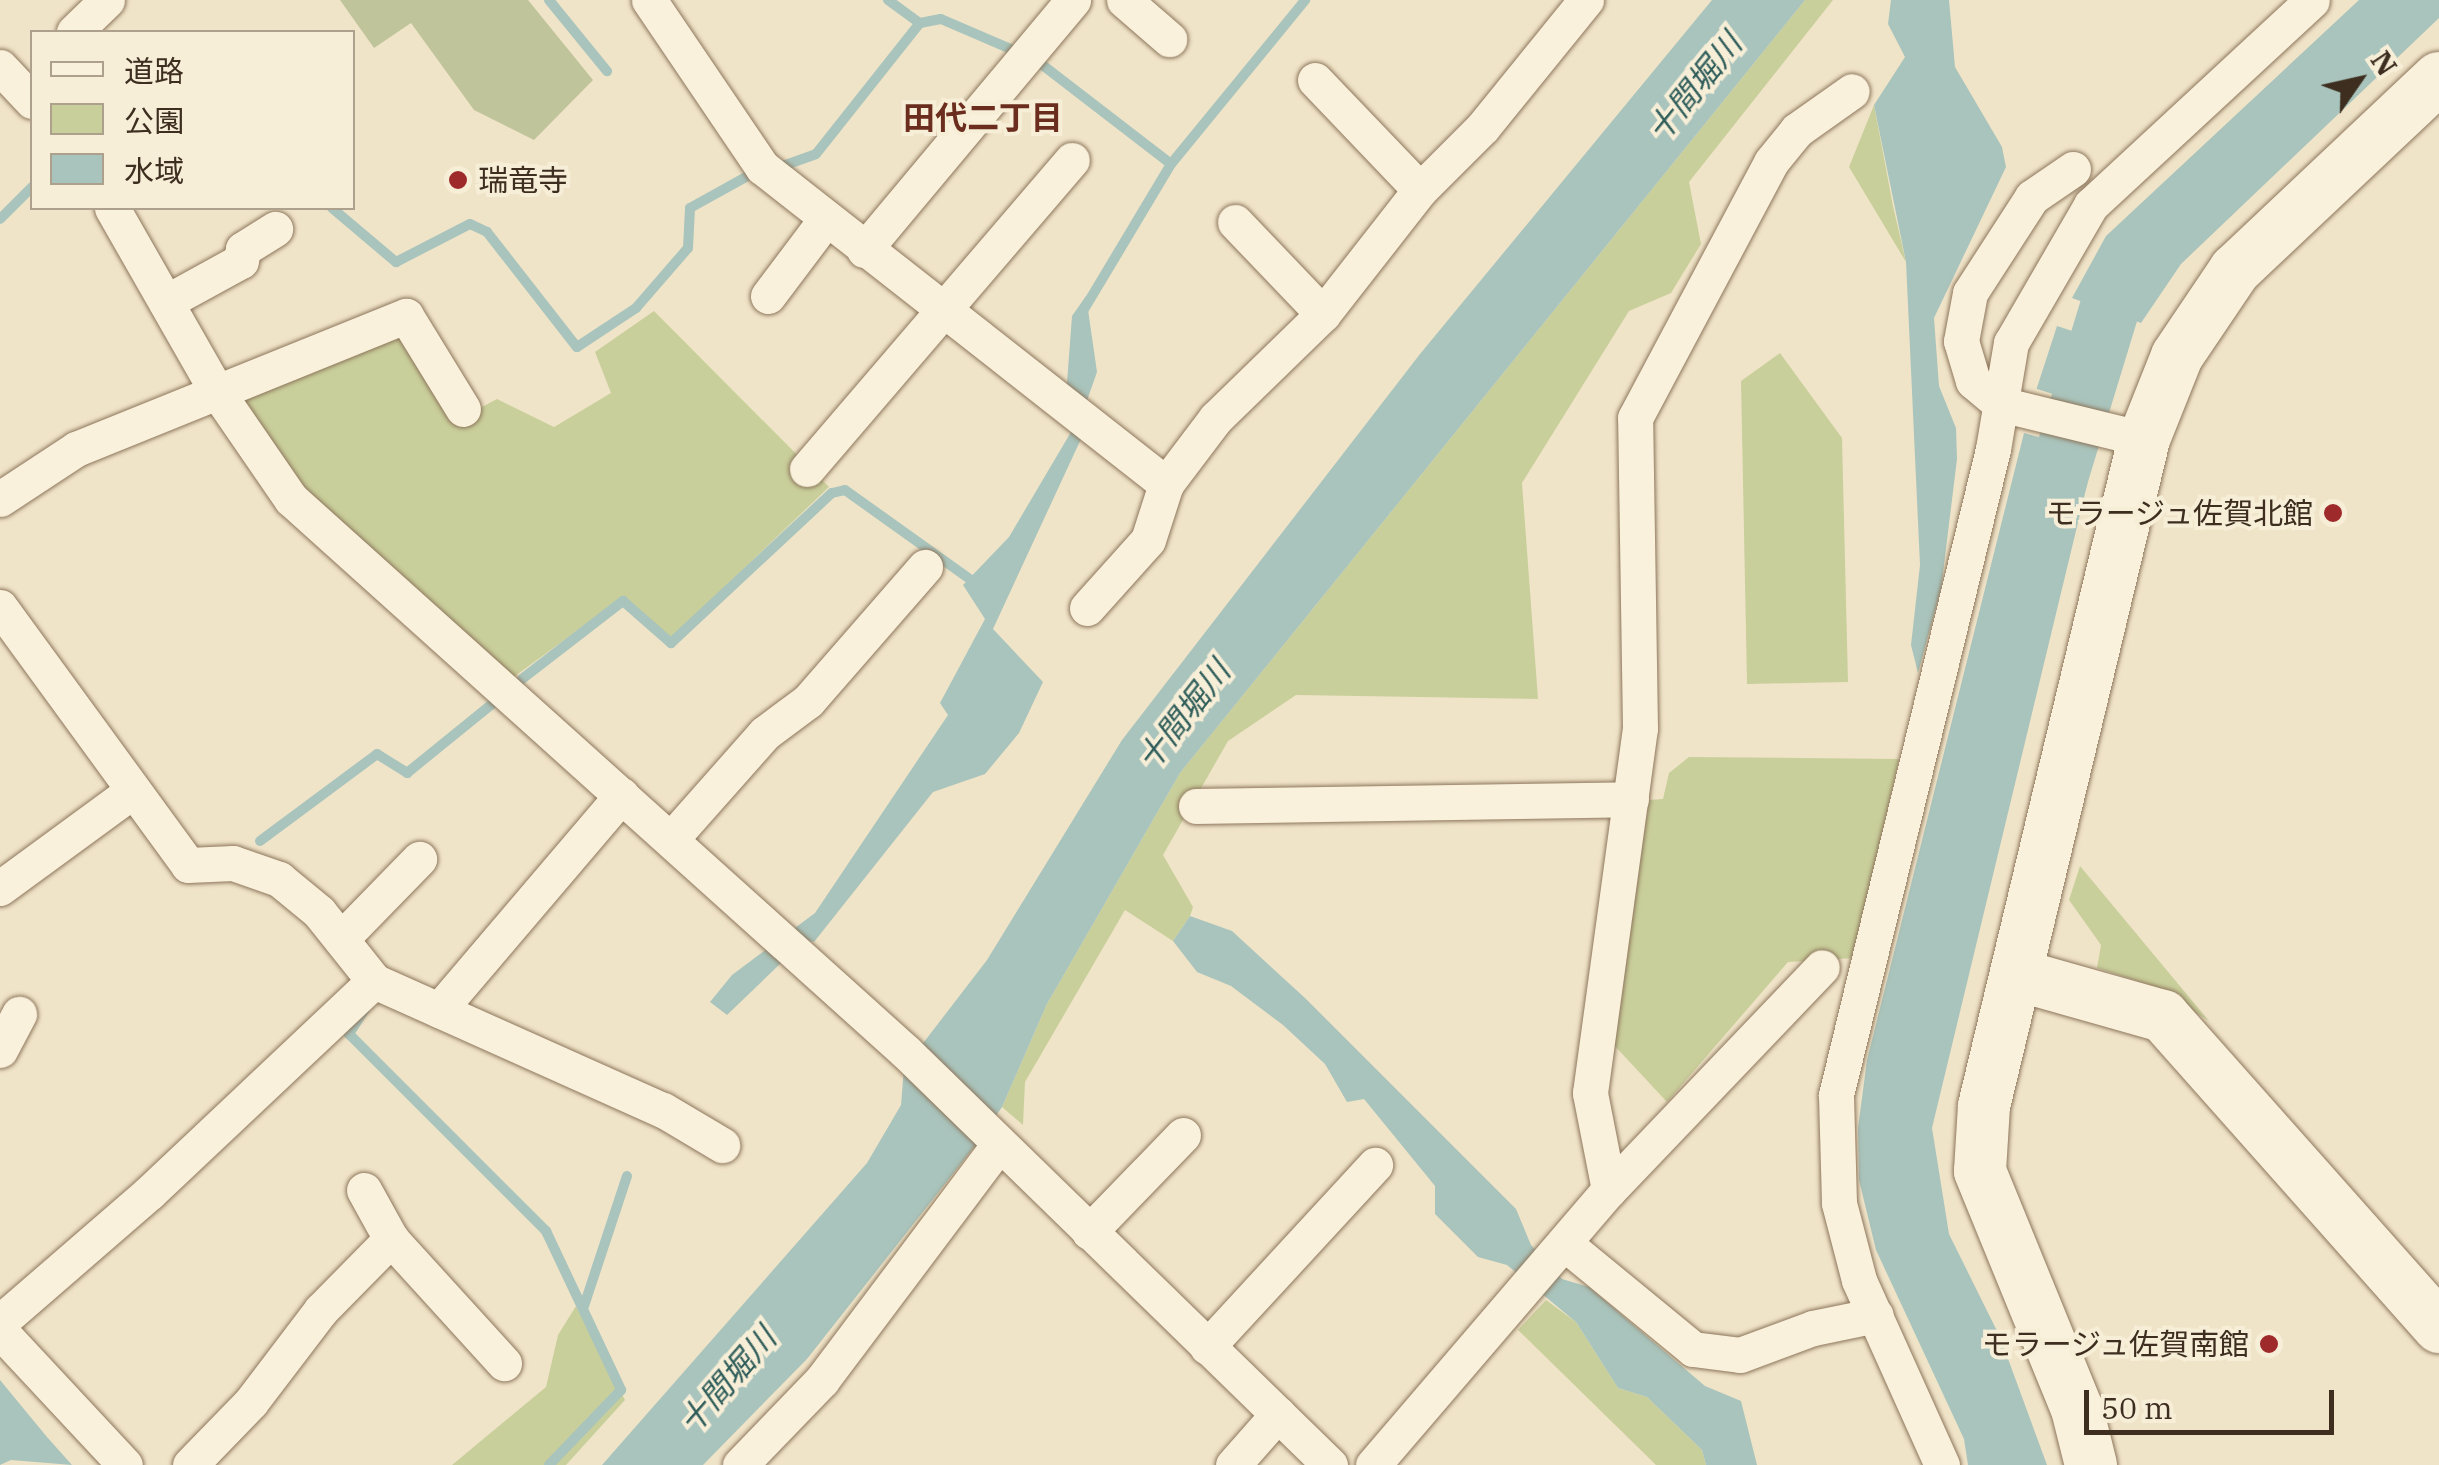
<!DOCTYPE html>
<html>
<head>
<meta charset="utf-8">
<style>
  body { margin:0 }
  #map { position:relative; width:2439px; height:1465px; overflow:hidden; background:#f0e4c8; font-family:"IBM Plex Serif","Noto Sans JP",serif }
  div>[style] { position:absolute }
  .green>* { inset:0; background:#c9cf9b }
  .cemetery>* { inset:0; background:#bfc49a }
  .water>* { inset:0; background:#a9c4bc; transform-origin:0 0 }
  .stream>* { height:10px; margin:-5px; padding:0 5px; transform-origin:5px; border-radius:5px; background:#a9c4bc }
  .river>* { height:60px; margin:-30px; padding:0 30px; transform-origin:30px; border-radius:30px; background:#a9c4bc }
  .roads { filter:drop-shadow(0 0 2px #8d765c) drop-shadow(0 0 2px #8d765c) }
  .street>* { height:35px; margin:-17.5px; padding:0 17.5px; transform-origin:17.5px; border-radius:17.5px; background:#faf1dc }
  .secondary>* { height:52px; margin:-26px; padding:0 26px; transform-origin:26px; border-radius:26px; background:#faf1dc }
  .dots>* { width:28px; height:28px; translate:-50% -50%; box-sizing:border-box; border:5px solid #f7eed8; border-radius:50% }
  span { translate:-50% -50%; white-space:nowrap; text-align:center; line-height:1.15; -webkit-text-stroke:8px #f7eed8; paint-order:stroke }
  .poi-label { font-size:30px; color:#3d2e20 }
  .left { translate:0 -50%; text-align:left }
  .right { translate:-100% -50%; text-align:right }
  .water-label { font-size:32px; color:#2f5d5a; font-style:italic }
  .neighbourhood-label { font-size:32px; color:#6b2e1e; font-weight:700 }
  .legend { position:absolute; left:30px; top:30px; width:325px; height:180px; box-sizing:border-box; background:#f7eed8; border:2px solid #ada18e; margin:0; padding:12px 18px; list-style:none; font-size:30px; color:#3d2e20 }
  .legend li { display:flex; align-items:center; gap:20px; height:50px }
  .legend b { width:50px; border:2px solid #ada18e }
  .north { position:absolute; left:2309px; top:30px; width:100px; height:100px; -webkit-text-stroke:8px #f7eed8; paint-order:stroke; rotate:56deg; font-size:28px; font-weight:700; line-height:40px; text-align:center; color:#3d2e20 }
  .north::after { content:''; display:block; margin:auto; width:35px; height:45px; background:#3d2e20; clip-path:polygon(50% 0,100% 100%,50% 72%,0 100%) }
  .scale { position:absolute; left:2084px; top:1390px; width:250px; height:45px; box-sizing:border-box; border:5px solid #3d2e20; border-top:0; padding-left:12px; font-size:30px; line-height:35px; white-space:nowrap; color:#3d2e20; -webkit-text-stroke:8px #f7eed8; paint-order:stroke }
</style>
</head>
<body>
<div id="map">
  <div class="green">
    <div style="clip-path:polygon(1805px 0,1833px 0,1689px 182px,1701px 244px,1671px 293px,1629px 311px,1522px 483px,1538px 699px,1296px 695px,1228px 741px,1163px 855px,1193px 907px,1190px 916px,1173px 941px,1125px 910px,1025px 1082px,1023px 1125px,1002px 1107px,1047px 1004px,1180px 773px)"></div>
    <div style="clip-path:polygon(1874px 105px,1893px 206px,1906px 262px,1849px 167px)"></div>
    <div style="clip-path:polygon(654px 311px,829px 487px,670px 639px,623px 597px,511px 679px,291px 482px,239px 393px,405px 333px,459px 419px,497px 399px,554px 427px,611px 393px,595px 352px)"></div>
    <div style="clip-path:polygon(1780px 353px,1842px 438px,1848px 682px,1747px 684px,1741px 381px)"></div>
    <div style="clip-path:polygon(1689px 757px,1899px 759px,1855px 958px,1788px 962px,1667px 1102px,1612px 1043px,1649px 800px,1663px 799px,1669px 773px)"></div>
    <div style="clip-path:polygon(2080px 866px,2209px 1021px,2150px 985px,2097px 968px,2101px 945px,2069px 900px)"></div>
    <div style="clip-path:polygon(1546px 1300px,1576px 1322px,1618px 1388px,1647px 1397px,1702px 1450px,1706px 1465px,1656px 1465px,1518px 1330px)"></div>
    <div style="clip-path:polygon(576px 1306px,625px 1400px,566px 1465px,452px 1465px,546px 1387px,558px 1335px)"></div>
  </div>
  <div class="cemetery">
    <div style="clip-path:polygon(340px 0,528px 0,593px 80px,534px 140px,474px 110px,411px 23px,374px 48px)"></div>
  </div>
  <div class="water">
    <div style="clip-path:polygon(1712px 0,1805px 0,1180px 773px,1047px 1004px,1002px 1107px,978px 1142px,807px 1359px,703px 1465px,602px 1465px,867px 1163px,901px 1105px,904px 1068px,987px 960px,1122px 740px,1420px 354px)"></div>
    <div style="clip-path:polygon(1891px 0,1949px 0,1955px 67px,2002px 147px,2006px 167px,1934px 318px,1939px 386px,1956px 428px,1957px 459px,1941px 589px,1918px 673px,1911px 645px,1920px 565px,1906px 262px,1874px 105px,1905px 57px,1888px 24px)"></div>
    <div style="clip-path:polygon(2359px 0,2439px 0,2439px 18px,2181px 264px,2141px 323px,2072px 298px,2106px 236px)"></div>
    <div style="clip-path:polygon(1086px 296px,1097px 372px,1077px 429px,1081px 439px,993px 629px,1043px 682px,1019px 733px,985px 774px,933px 792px,814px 942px,805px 940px,727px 1015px,710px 1002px,732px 975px,815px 913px,948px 715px,940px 703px,985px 619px,963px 585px,1009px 537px,1071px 432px,1066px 396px,1072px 316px)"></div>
    <div style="left:2057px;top:326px;width:68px;height:66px;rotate:18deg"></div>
    <div style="clip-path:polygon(2024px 433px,2095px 452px,1932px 1128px,1949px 1234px,2000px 1337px,2047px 1465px,1968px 1465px,1964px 1439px,1876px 1250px,1859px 1180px,1858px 1128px,1867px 1060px)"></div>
    <div style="clip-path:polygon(1190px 916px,1232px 931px,1305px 998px,1516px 1209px,1531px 1245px,1562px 1279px,1589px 1287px,1705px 1386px,1741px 1401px,1757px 1465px,1706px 1465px,1702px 1450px,1647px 1397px,1618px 1388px,1576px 1322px,1507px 1265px,1478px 1257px,1435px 1214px,1435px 1186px,1364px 1099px,1347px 1102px,1325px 1064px,1283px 1025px,1231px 986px,1197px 972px,1173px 941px)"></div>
    <div style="clip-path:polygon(0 1380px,47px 1437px,72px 1465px,11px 1460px,0 1465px)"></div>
  </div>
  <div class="stream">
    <div style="left:549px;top:0;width:92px;rotate:50.8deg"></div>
    <div style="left:888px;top:0;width:39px;rotate:36deg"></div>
    <div style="left:920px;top:23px;width:21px;rotate:-11deg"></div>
    <div style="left:941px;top:19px;width:103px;rotate:23.3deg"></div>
    <div style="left:1036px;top:60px;width:170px;rotate:37.6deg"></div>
    <div style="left:1171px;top:164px;width:174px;rotate:120.9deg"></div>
    <div style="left:1171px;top:164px;width:212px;rotate:-50.7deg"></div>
    <div style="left:777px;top:168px;width:41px;rotate:-19.7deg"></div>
    <div style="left:816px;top:154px;width:167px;rotate:-51.6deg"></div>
    <div style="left:332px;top:208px;width:84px;rotate:40.2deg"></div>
    <div style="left:396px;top:262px;width:83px;rotate:-27.2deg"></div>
    <div style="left:470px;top:224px;width:19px;rotate:25deg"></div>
    <div style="left:487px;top:232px;width:146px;rotate:52deg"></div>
    <div style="left:577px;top:347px;width:71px;rotate:-33.5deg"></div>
    <div style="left:636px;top:308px;width:79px;rotate:-49.1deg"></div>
    <div style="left:688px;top:248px;width:40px;rotate:-87.1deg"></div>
    <div style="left:690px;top:208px;width:74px;rotate:-29deg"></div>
    <div style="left:0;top:219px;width:45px;rotate:-45deg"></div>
    <div style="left:522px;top:679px;width:128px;rotate:-37.7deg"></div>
    <div style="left:623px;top:601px;width:64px;rotate:41.2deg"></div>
    <div style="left:671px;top:643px;width:220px;rotate:-43deg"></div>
    <div style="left:832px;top:493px;width:13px;rotate:-13deg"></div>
    <div style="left:845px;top:490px;width:167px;rotate:35.5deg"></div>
    <div style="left:260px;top:841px;width:146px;rotate:-36.6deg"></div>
    <div style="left:377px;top:754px;width:36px;rotate:32deg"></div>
    <div style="left:407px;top:773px;width:109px;rotate:-39.1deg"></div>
    <div style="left:365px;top:1009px;width:30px;rotate:123deg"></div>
    <div style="left:349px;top:1034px;width:279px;rotate:45deg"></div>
    <div style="left:546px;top:1231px;width:176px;rotate:64.7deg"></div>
    <div style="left:621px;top:1390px;width:104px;rotate:133.8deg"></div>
    <div style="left:583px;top:1309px;width:140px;rotate:-71.7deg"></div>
  </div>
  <div class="river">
    <div style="left:2044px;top:523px;width:247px;rotate:-73deg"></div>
    <div style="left:2116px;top:287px;width:56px;rotate:-55.2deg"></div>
  </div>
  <div class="roads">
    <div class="street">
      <div style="left:649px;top:0;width:202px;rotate:55.9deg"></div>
      <div style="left:762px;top:167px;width:514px;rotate:38.12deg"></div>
      <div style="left:1166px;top:484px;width:83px;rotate:-52.9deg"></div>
      <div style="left:1216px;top:418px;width:149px;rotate:-44.2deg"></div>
      <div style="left:1323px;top:314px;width:157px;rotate:-52deg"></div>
      <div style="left:1420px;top:190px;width:89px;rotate:-45deg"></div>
      <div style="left:1483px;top:127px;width:164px;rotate:-51deg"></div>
      <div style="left:1124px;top:0;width:60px;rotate:40.9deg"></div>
      <div style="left:74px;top:32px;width:46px;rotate:-44.1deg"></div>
      <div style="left:0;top:67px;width:47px;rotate:46.7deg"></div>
      <div style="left:1315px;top:80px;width:152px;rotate:46.3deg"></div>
      <div style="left:2073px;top:169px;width:50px;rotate:145.7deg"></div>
      <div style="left:2032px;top:197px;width:114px;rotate:122.9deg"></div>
      <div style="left:1970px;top:293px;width:49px;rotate:100.6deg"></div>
      <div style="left:1961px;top:341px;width:42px;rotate:73.3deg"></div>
      <div style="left:1973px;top:381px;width:35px;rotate:40deg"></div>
      <div style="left:2000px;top:404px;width:148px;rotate:13.7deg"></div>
      <div style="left:112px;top:208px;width:210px;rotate:60.3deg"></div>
      <div style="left:216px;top:390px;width:132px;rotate:55.5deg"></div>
      <div style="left:291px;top:499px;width:827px;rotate:41.96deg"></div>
      <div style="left:906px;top:1052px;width:592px;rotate:44.25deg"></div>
      <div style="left:1235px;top:222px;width:127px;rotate:46.3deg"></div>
      <div style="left:864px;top:250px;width:326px;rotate:-50.1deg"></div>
      <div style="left:768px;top:296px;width:96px;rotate:-53deg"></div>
      <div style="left:166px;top:302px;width:85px;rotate:-28.7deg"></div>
      <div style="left:241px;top:261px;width:12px;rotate:-81deg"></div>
      <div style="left:243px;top:249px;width:38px;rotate:-32deg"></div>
      <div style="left:807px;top:469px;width:407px;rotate:-49.4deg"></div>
      <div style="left:0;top:499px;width:91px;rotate:-33.3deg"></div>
      <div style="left:76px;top:449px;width:356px;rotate:-22deg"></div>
      <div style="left:406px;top:316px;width:109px;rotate:58.5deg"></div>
      <div style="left:0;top:607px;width:319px;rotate:53.9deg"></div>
      <div style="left:188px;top:865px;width:45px;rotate:-2.5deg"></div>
      <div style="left:233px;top:863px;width:49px;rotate:19.2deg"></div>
      <div style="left:279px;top:879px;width:52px;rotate:39.5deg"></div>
      <div style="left:319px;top:912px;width:88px;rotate:51.4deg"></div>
      <div style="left:374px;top:981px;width:316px;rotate:24.1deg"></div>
      <div style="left:663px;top:1110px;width:69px;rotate:30.7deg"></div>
      <div style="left:1087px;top:608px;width:91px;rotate:-48.1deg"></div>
      <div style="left:1148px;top:540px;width:59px;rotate:-72.2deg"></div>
      <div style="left:1196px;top:806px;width:435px;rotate:-0.9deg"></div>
      <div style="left:672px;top:838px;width:140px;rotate:-48.5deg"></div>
      <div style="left:765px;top:733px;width:54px;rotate:-36.7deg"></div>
      <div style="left:808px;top:701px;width:178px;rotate:-48.9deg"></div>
      <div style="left:0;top:888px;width:161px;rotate:-36.2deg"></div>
      <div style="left:341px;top:939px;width:112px;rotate:-45.7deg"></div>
      <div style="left:439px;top:1010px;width:282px;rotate:-49.6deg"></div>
      <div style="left:0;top:1050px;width:41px;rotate:-62.2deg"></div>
      <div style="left:364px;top:1190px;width:56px;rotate:61.1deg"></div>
      <div style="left:391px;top:1239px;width:168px;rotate:47.7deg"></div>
      <div style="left:1609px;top:1190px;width:99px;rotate:-101.1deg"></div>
      <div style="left:1590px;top:1093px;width:368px;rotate:-82.2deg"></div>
      <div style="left:1640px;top:728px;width:310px;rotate:-90.9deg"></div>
      <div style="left:1635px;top:418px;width:290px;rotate:-62deg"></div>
      <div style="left:1771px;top:162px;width:41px;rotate:-50.9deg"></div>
      <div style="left:1797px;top:130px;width:67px;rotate:-35.3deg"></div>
      <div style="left:1089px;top:1232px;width:135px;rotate:-45.9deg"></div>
      <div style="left:1564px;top:1243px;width:167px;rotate:39.4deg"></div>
      <div style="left:1693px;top:1349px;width:47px;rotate:7.3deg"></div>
      <div style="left:1740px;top:1355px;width:78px;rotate:-20.3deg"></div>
      <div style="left:1813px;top:1328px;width:64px;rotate:-11.7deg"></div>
      <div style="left:0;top:1322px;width:198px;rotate:-40.9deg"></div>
      <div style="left:150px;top:1192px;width:308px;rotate:-43.3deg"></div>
      <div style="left:0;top:1331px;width:183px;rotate:47deg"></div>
      <div style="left:1207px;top:1347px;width:248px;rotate:-47.3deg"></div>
      <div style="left:190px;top:1465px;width:88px;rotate:-45.9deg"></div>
      <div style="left:251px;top:1402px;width:116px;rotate:-52.7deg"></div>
      <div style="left:321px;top:1310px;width:100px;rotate:-45.4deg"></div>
      <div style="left:740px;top:1465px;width:118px;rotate:-46deg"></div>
      <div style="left:822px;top:1380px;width:293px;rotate:-53.1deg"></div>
      <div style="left:1233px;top:1465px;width:68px;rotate:-48.6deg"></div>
      <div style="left:1373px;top:1465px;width:362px;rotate:-49.4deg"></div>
      <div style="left:1609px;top:1190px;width:308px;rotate:-46.3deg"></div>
      <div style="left:1942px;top:1465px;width:203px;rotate:-114.2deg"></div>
      <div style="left:1859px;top:1280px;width:80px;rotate:-104.6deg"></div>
      <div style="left:1839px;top:1203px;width:108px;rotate:-91.6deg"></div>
      <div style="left:1836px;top:1095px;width:665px;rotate:-76.34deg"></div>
      <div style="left:1993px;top:449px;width:108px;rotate:-80.4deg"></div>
      <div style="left:2011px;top:343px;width:160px;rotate:-59.9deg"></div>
      <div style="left:2091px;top:205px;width:301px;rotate:-42.8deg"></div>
    </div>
    <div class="secondary">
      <div style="left:2018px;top:975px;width:151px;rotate:15.8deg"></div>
      <div style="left:2163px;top:1016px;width:416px;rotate:48.4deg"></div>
      <div style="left:2091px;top:1465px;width:58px;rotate:-104deg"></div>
      <div style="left:2077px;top:1409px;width:257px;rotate:-112.2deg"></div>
      <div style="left:1980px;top:1171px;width:65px;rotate:-86.5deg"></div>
      <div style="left:1984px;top:1106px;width:686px;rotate:-76.51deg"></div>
      <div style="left:2144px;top:439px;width:89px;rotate:-68.3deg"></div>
      <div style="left:2177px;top:356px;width:104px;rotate:-56deg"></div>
      <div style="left:2235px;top:270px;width:280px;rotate:-43.3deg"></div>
    </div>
  </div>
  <div class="dots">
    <div style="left:458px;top:180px;background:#9e2a2b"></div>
    <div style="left:2333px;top:513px;background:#9e2a2b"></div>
    <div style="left:2269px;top:1344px;background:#9e2a2b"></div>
  </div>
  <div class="poi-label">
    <span class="left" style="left:478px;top:180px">瑞竜寺</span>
    <span class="right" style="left:2313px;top:513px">モラージュ佐賀北館</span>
    <span class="right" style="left:2249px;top:1344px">モラージュ佐賀南館</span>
  </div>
  <div class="water-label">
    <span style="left:1694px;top:87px;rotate:-51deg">十間堀川</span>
    <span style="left:1183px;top:715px;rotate:-52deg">十間堀川</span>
    <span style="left:727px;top:1380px;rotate:-49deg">十間堀川</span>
  </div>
  <div class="neighbourhood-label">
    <span style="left:983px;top:117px">田代二丁目</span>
  </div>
  <ul class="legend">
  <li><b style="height:12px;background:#faf1dc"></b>道路</li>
  <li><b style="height:28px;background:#c9cf9b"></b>公園</li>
  <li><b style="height:28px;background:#a9c4bc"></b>水域</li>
  </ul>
  <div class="north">N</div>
  <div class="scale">50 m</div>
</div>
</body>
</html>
